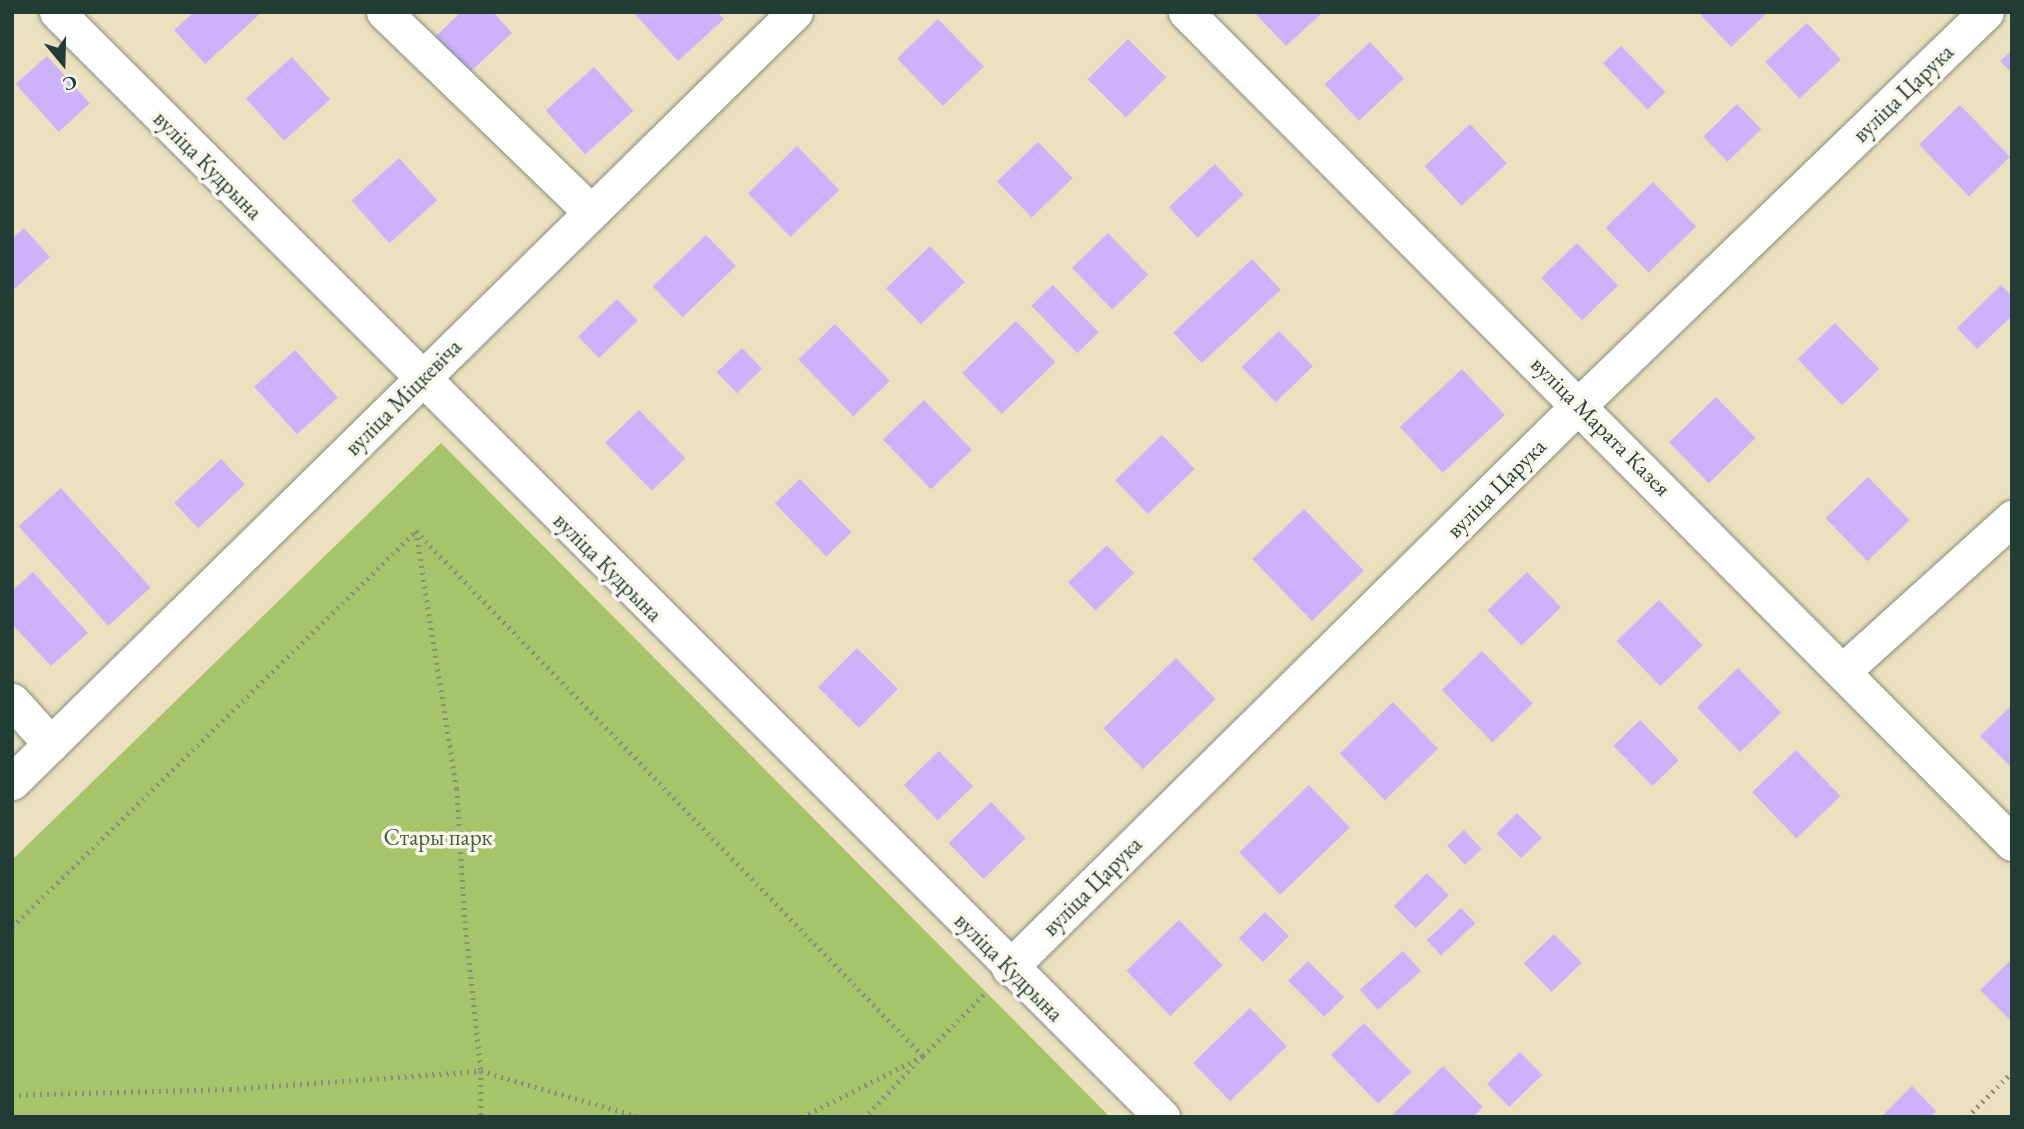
<!DOCTYPE html>
<html>
<head>
<meta charset="utf-8">
<style>
  body { margin:0 }
  #map { position:relative; width:2024px; height:1129px; overflow:hidden; background:#ece1bf; font-family:"EB Garamond",serif }
  div>[style] { position:absolute }
  .green>* { inset:0; background:#a8c46b }
  .building>* { inset:0; background:#ccb1fd; transform-origin:0 0 }
  .path>* { height:4.5px; margin-top:-2.25px; transform-origin:0; background:repeating-linear-gradient(90deg,#868f7a 0 2px,transparent 0 7px) }
  .roads { filter:drop-shadow(0 0 2px #868f7a) drop-shadow(0 0 2px #868f7a) }
  .minor>* { height:35px; margin:-17.5px; padding:0 17.5px; transform-origin:17.5px; border-radius:17.5px; background:#fff }
  span { translate:-50% -50%; white-space:nowrap; text-align:center; line-height:1.15; -webkit-text-stroke:7px #fbf7ec; paint-order:stroke }
  .street-label { font-size:23px; color:#1f3d34 }
  .park-label { font-size:23px; color:#415f42 }
  .frame { position:absolute; inset:0; border:14px solid #1f3d34; pointer-events:none }
  .north { position:absolute; left:28px; top:28px; width:70px; height:70px; -webkit-text-stroke:5px #fbf7ec; paint-order:stroke; rotate:161deg; font-size:19px; font-weight:700; line-height:28px; text-align:center; color:#1f3d34 }
  .north::after { content:''; display:block; margin:auto; width:24px; height:32px; background:#1f3d34; clip-path:polygon(50% 0,100% 100%,50% 72%,0 100%) }
</style>
</head>
<body>
<div id="map">
  <div class="green">
    <div style="clip-path:polygon(441px 443px,1110px 1117px,12px 1117px,12px 860px)"></div>
  </div>
  <div class="building">
    <div style="clip-path:polygon(194px 12px,262px 12px,205px 64px,174px 30px)"></div>
    <div style="clip-path:polygon(461px 12px,493px 12px,512px 33px,468px 74px,435px 37px)"></div>
    <div style="clip-path:polygon(633px 12px,717px 12px,724px 19px,678px 61px)"></div>
    <div style="clip-path:polygon(1254px 12px,1323px 12px,1286px 46px)"></div>
    <div style="clip-path:polygon(1698px 12px,1768px 12px,1731px 47px)"></div>
    <div style="left:938px;top:19px;width:66px;height:57px;rotate:46deg"></div>
    <div style="left:1807px;top:23px;width:50px;height:57px;rotate:47deg"></div>
    <div style="left:1128px;top:39px;width:54px;height:57px;rotate:45deg"></div>
    <div style="left:1370px;top:42px;width:50px;height:62px;rotate:47deg"></div>
    <div style="left:1621px;top:46px;width:64px;height:25px;rotate:46deg"></div>
    <div style="clip-path:polygon(2012px 50px,2012px 73px,2000px 61px)"></div>
    <div style="left:47px;top:56px;width:64px;height:42px;rotate:48deg"></div>
    <div style="left:292px;top:57px;width:57px;height:62px;rotate:48deg"></div>
    <div style="left:594px;top:67px;width:59px;height:65px;rotate:48deg"></div>
    <div style="left:1737px;top:104px;width:35px;height:47px;rotate:46deg"></div>
    <div style="left:1960px;top:105px;width:72px;height:57px;rotate:46deg"></div>
    <div style="left:1470px;top:124px;width:54px;height:62px;rotate:47deg"></div>
    <div style="left:1038px;top:142px;width:50px;height:57px;rotate:46deg"></div>
    <div style="left:797px;top:146px;width:61px;height:68px;rotate:46deg"></div>
    <div style="left:399px;top:158px;width:57px;height:64px;rotate:48deg"></div>
    <div style="left:1215px;top:164px;width:42px;height:63px;rotate:47deg"></div>
    <div style="left:1653px;top:182px;width:62px;height:66px;rotate:46deg"></div>
    <div style="clip-path:polygon(24px 228px,50px 257px,12px 291px,12px 239px)"></div>
    <div style="left:1108px;top:233px;width:58px;height:50px;rotate:46deg"></div>
    <div style="left:706px;top:235px;width:43px;height:74px;rotate:46deg"></div>
    <div style="left:1577px;top:243px;width:59px;height:50px;rotate:46deg"></div>
    <div style="left:930px;top:246px;width:50px;height:61px;rotate:46deg"></div>
    <div style="left:1252px;top:259px;width:42px;height:108px;rotate:47deg"></div>
    <div style="left:1053px;top:285px;width:66px;height:30px;rotate:46deg"></div>
    <div style="clip-path:polygon(2001px 285px,2012px 296px,2012px 316px,1977px 349px,1957px 328px)"></div>
    <div style="left:617px;top:299px;width:30px;height:54px;rotate:46deg"></div>
    <div style="left:1016px;top:321px;width:57px;height:75px;rotate:46deg"></div>
    <div style="left:1835px;top:323px;width:64px;height:52px;rotate:46deg"></div>
    <div style="left:835px;top:324px;width:79px;height:51px;rotate:46deg"></div>
    <div style="left:1279px;top:331px;width:49px;height:52px;rotate:46deg"></div>
    <div style="left:742px;top:348px;width:29px;height:35px;rotate:46deg"></div>
    <div style="left:295px;top:350px;width:64px;height:55px;rotate:48deg"></div>
    <div style="left:1462px;top:369px;width:63px;height:85px;rotate:47deg"></div>
    <div style="left:1716px;top:397px;width:57px;height:65px;rotate:46deg"></div>
    <div style="left:924px;top:400px;width:69px;height:57px;rotate:46deg"></div>
    <div style="left:639px;top:410px;width:67px;height:47px;rotate:46deg"></div>
    <div style="left:1162px;top:435px;width:47px;height:65px;rotate:46deg"></div>
    <div style="left:221px;top:459px;width:35px;height:64px;rotate:47deg"></div>
    <div style="left:1868px;top:477px;width:60px;height:59px;rotate:46deg"></div>
    <div style="left:800px;top:479px;width:74px;height:35px;rotate:46deg"></div>
    <div style="left:61px;top:488px;width:134px;height:57px;rotate:48deg"></div>
    <div style="left:1304px;top:509px;width:86px;height:72px;rotate:46deg"></div>
    <div style="left:1107px;top:545px;width:39px;height:54px;rotate:46deg"></div>
    <div style="clip-path:polygon(33px 572px,88px 633px,51px 666px,12px 624px,12px 591px)"></div>
    <div style="left:1527px;top:572px;width:49px;height:55px;rotate:46deg"></div>
    <div style="left:1659px;top:600px;width:63px;height:59px;rotate:46deg"></div>
    <div style="left:857px;top:648px;width:58px;height:55px;rotate:45deg"></div>
    <div style="left:1482px;top:651px;width:73px;height:56px;rotate:46deg"></div>
    <div style="left:1176px;top:658px;width:57px;height:101px;rotate:46deg"></div>
    <div style="left:1738px;top:668px;width:62px;height:57px;rotate:46deg"></div>
    <div style="left:1393px;top:702px;width:65px;height:74px;rotate:46deg"></div>
    <div style="clip-path:polygon(2012px 705px,2012px 768px,1980px 736px)"></div>
    <div style="left:1640px;top:720px;width:56px;height:37px;rotate:46deg"></div>
    <div style="left:1796px;top:750px;width:64px;height:61px;rotate:46deg"></div>
    <div style="left:939px;top:751px;width:49px;height:49px;rotate:46deg"></div>
    <div style="left:1309px;top:785px;width:59px;height:97px;rotate:46deg"></div>
    <div style="left:991px;top:802px;width:50px;height:59px;rotate:46deg"></div>
    <div style="left:1517px;top:813px;width:35px;height:29px;rotate:45deg"></div>
    <div style="left:1464px;top:830px;width:26px;height:23px;rotate:47deg"></div>
    <div style="left:1427px;top:873px;width:31px;height:47px;rotate:45deg"></div>
    <div style="left:1461px;top:908px;width:21px;height:47px;rotate:47deg"></div>
    <div style="left:1265px;top:912px;width:34px;height:37px;rotate:45deg"></div>
    <div style="left:1179px;top:920px;width:63px;height:73px;rotate:46deg"></div>
    <div style="left:1554px;top:934px;width:40px;height:42px;rotate:46deg"></div>
    <div style="left:1403px;top:951px;width:27px;height:58px;rotate:48deg"></div>
    <div style="clip-path:polygon(2012px 959px,2012px 1022px,1980px 990px)"></div>
    <div style="left:1308px;top:961px;width:51px;height:28px;rotate:45deg"></div>
    <div style="left:1250px;top:1008px;width:53px;height:79px;rotate:46deg"></div>
    <div style="left:1364px;top:1023px;width:68px;height:46px;rotate:46deg"></div>
    <div style="left:1520px;top:1052px;width:32px;height:46px;rotate:46deg"></div>
    <div style="clip-path:polygon(1443px 1066px,1483px 1107px,1473px 1117px,1390px 1117px)"></div>
    <div style="clip-path:polygon(1912px 1086px,1936px 1111px,1931px 1117px,1881px 1117px)"></div>
  </div>
  <div class="path">
    <div style="left:416px;top:531px;width:261px;rotate:81deg"></div>
    <div style="left:457px;top:789px;width:132px;rotate:86.5deg"></div>
    <div style="left:465px;top:921px;width:151px;rotate:83.9deg"></div>
    <div style="left:481px;top:1071px;width:46px;rotate:90deg"></div>
    <div style="left:12px;top:927px;width:566px;rotate:-44.43deg"></div>
    <div style="left:416px;top:531px;width:730px;rotate:46deg"></div>
    <div style="left:923px;top:1056px;width:83px;rotate:133.1deg"></div>
    <div style="left:12px;top:1095px;width:218px;rotate:-1.6deg"></div>
    <div style="left:230px;top:1089px;width:252px;rotate:-4.1deg"></div>
    <div style="left:481px;top:1071px;width:165px;rotate:16.2deg"></div>
    <div style="left:802px;top:1117px;width:136px;rotate:-26.8deg"></div>
    <div style="left:923px;top:1056px;width:88px;rotate:-45.5deg"></div>
    <div style="left:1967px;top:1117px;width:64px;rotate:-45deg"></div>
  </div>
  <div class="roads">
    <div class="minor">
      <div style="left:57px;top:12px;width:1563px;rotate:45deg"></div>
      <div style="left:384px;top:12px;width:288px;rotate:44deg"></div>
      <div style="left:1186px;top:12px;width:1172px;rotate:45.17deg"></div>
      <div style="left:1844px;top:670px;width:227px;rotate:-42.1deg"></div>
      <div style="left:12px;top:701px;width:58px;rotate:47.8deg"></div>
      <div style="left:12px;top:782px;width:1098px;rotate:-44.52deg"></div>
      <div style="left:1009px;top:968px;width:803px;rotate:-44.65deg"></div>
      <div style="left:1580px;top:404px;width:564px;rotate:-43.99deg"></div>
    </div>
  </div>
  <div class="street-label">
    <span style="left:1903px;top:93px;rotate:-44deg">вуліца Царука</span>
    <span style="left:208px;top:165px;rotate:45deg">вуліца Кудрына</span>
    <span style="left:403px;top:397px;rotate:-45deg">вуліца Міцкевіча</span>
    <span style="left:1601px;top:426px;rotate:45deg">вуліца Марата Казея</span>
    <span style="left:1496px;top:488px;rotate:-45deg">вуліца Царука</span>
    <span style="left:608px;top:567px;rotate:45deg">вуліца Кудрына</span>
    <span style="left:1092px;top:886px;rotate:-45deg">вуліца Царука</span>
    <span style="left:1009px;top:967px;rotate:45deg">вуліца Кудрына</span>
  </div>
  <div class="park-label">
    <span style="left:438px;top:837px">Стары парк</span>
  </div>
  <div class="frame"></div>
  <div class="north">С</div>
</div>
</body>
</html>
